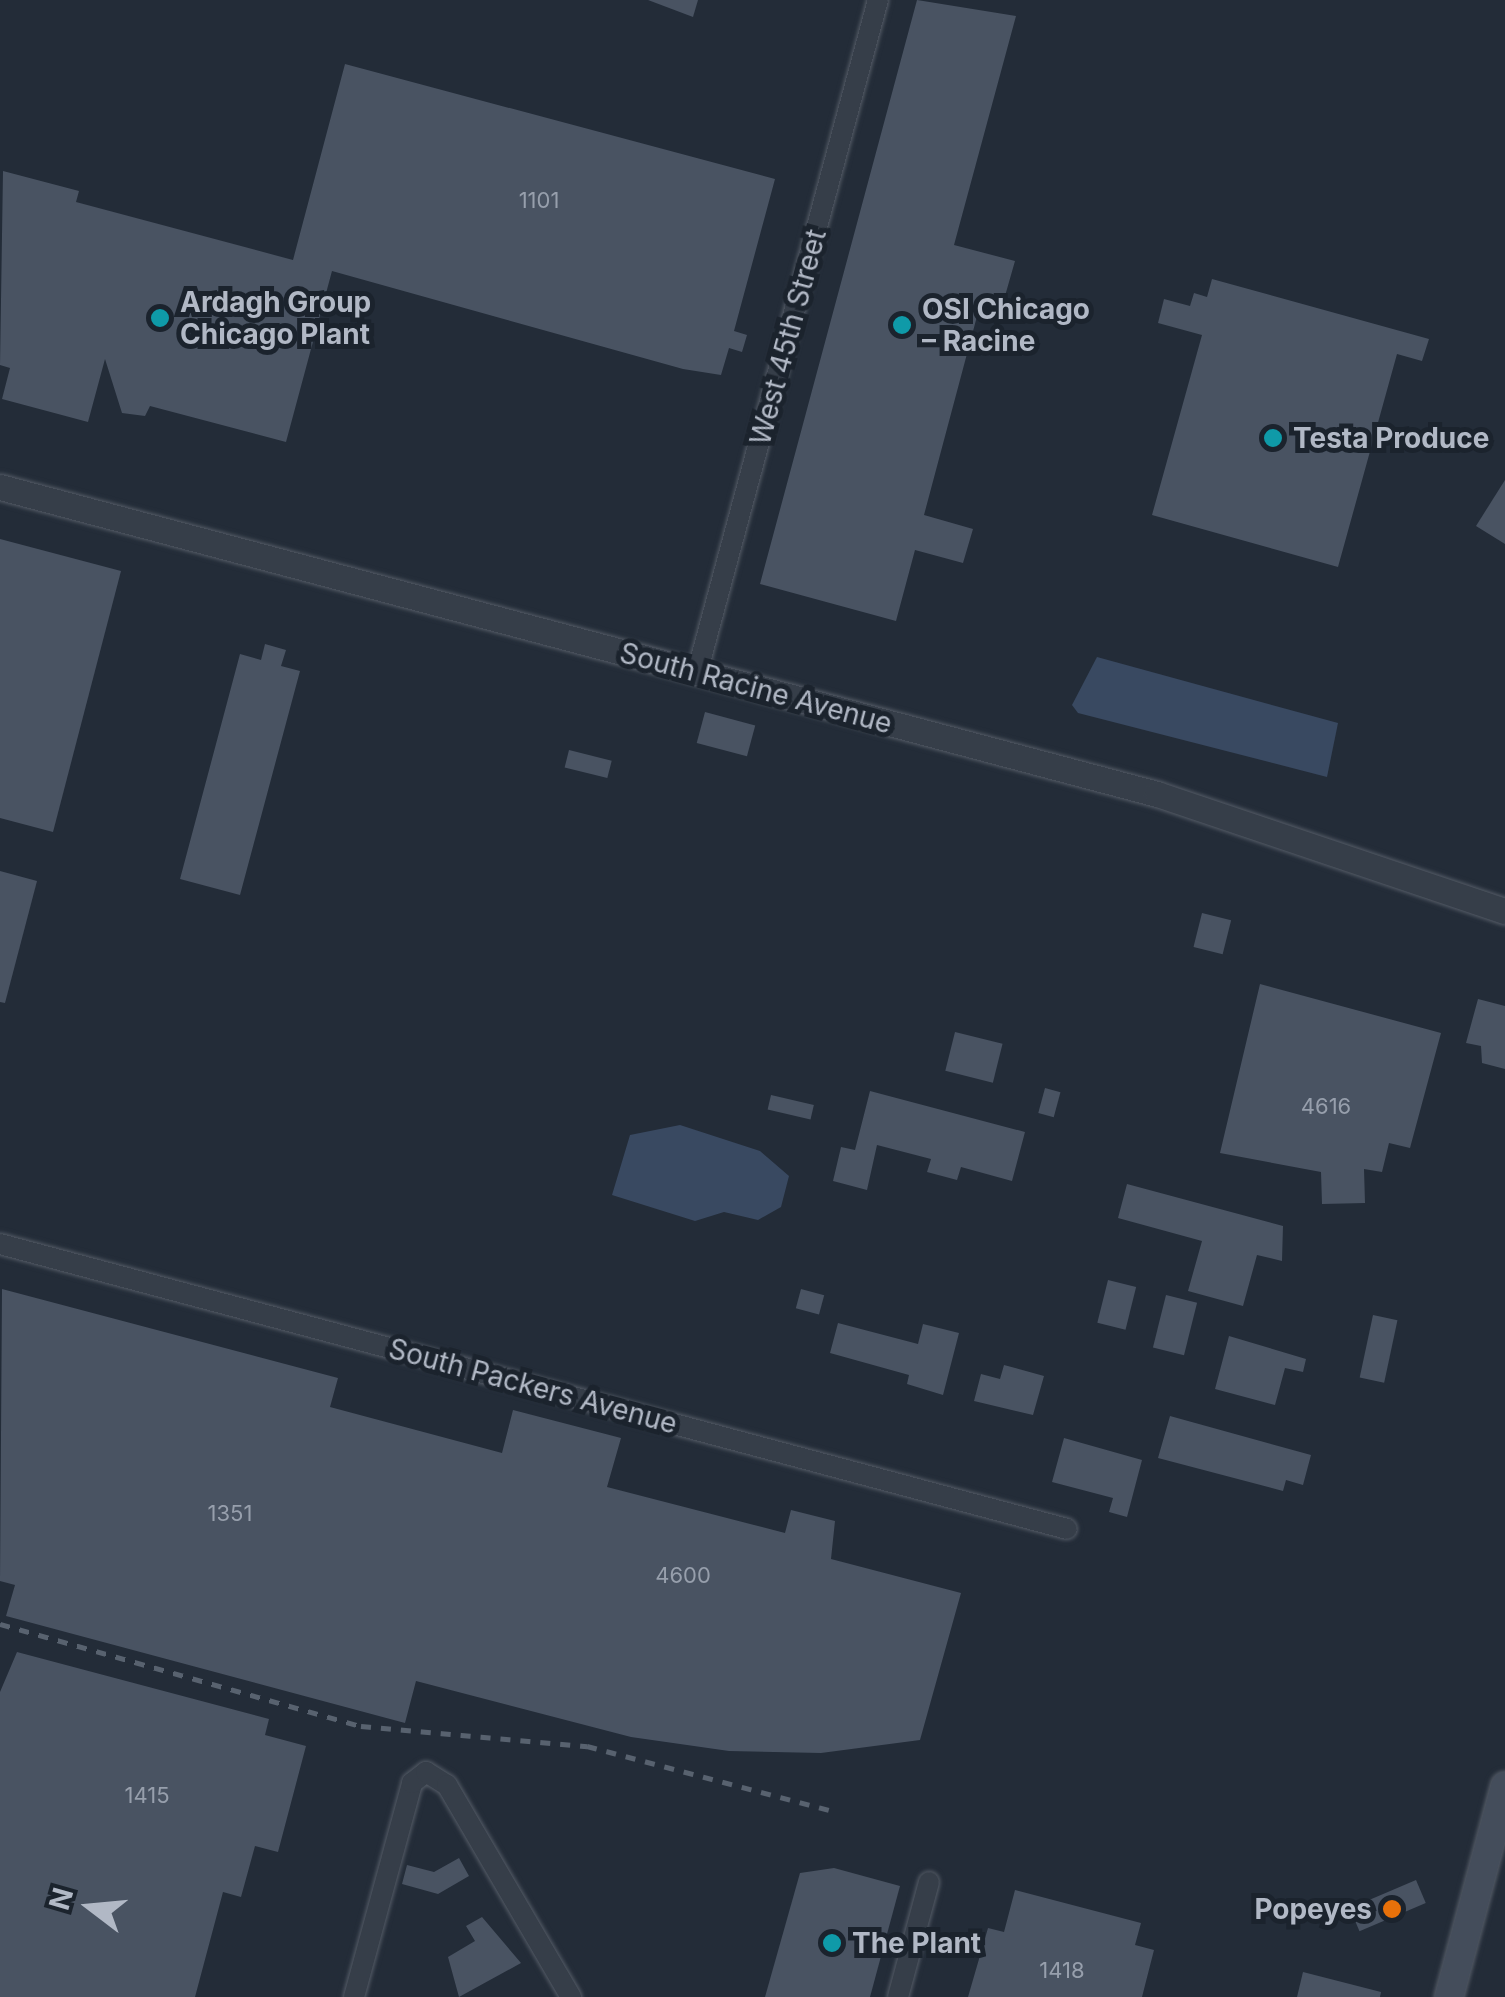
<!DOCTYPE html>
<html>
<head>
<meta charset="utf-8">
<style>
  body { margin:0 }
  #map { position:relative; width:1505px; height:1997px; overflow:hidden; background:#232c38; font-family:Inter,sans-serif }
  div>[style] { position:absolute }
  .water>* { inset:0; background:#394961 }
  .building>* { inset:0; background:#495362; transform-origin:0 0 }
  .roads { filter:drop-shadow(0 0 2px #545b66) drop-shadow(0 0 2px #545b66) }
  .minor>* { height:20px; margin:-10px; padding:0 10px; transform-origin:10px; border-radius:10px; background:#363e49 }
  .tertiary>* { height:25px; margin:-12.5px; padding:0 12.5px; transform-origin:12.5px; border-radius:12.5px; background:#363e49 }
  .secondary>* { height:28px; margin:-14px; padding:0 14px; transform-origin:14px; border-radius:14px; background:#444d5b }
  .rail>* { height:5px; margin-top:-2.5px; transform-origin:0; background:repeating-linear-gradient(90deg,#58626f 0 10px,transparent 0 20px) }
  .dots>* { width:28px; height:28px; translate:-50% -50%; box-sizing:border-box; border:5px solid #1b232d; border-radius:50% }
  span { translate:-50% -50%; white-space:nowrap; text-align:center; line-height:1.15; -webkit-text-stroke:10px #1b232d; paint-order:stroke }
  .number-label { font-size:22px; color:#979fac }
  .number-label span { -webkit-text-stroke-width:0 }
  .poi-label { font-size:28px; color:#b1b8c5; font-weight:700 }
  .left { translate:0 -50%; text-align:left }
  .right { translate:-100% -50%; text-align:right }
  .street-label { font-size:28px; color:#b1b8c5 }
  .north { position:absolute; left:40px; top:1857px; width:100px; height:100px; -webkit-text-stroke:8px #1b232d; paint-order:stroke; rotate:286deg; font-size:28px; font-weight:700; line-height:40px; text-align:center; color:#b1b8c5 }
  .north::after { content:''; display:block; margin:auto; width:35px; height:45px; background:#b1b8c5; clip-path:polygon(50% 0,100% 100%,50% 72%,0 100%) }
</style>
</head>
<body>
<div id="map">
  <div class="water">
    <div style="clip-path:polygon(1097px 657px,1338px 723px,1327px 777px,1078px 713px,1072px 705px)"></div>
    <div style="clip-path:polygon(680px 1125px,760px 1151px,789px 1176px,781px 1207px,758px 1220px,724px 1212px,695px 1221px,612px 1195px,630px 1135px)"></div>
  </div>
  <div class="building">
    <div style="clip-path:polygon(648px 0,698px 0,693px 17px)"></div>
    <div style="clip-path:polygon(917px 0,1016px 16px,954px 245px,1015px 261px,1001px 310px,980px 305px,924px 515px,973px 529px,963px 563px,915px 550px,896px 621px,760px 584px)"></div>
    <div style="clip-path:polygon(345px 64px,775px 179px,734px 331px,747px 335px,742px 352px,729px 348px,721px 375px,683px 369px,332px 271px,286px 442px,150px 406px,145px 416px,122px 413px,105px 359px,88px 422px,2px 399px,10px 368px,0 365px,3px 171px,79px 191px,76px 202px,293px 260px)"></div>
    <div style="clip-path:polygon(1212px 279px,1429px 339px,1422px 361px,1397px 354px,1338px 567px,1152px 515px,1202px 335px,1158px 323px,1164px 299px,1190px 306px,1194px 293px,1207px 297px)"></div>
    <div style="clip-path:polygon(1505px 480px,1505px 544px,1476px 526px)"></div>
    <div style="clip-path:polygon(0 539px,121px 571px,53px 832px,0 818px)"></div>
    <div style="clip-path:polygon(265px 644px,286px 650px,281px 666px,300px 671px,240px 895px,180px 879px,240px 654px,261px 660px)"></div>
    <div style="left:705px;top:712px;width:52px;height:32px;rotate:15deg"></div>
    <div style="left:569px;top:750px;width:44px;height:18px;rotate:14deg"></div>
    <div style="clip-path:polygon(0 871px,37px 881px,5px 1003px,0 1002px)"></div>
    <div style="left:1202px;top:913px;width:30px;height:35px;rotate:14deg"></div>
    <div style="clip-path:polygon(1260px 984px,1441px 1033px,1410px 1148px,1389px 1143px,1382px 1172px,1364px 1169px,1365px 1203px,1322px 1204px,1321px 1172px,1220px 1153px)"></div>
    <div style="clip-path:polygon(1478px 999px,1505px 1006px,1505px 1069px,1482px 1063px,1481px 1046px,1466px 1043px)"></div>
    <div style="left:955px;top:1032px;width:49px;height:40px;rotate:14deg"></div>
    <div style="left:1045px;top:1088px;width:16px;height:26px;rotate:15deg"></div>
    <div style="clip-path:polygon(870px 1091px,1025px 1132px,1012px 1181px,961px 1167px,957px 1180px,927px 1172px,931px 1159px,877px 1145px,867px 1190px,833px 1181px,841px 1147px,855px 1150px)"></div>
    <div style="left:771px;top:1095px;width:44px;height:15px;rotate:13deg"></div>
    <div style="clip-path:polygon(1127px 1184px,1283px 1226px,1282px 1261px,1257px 1255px,1243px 1306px,1188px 1291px,1202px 1241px,1118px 1218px)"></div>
    <div style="left:1108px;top:1280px;width:29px;height:44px;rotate:14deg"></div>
    <div style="clip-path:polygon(2px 1289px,338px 1378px,330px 1407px,502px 1453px,513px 1410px,621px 1438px,607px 1487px,785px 1533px,791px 1510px,835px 1521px,831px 1559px,961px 1593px,920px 1740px,821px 1753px,729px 1751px,631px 1737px,416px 1681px,405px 1723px,6px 1616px,15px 1585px,0 1581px)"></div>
    <div style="left:801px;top:1289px;width:24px;height:20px;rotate:15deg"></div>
    <div style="left:1166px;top:1295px;width:32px;height:54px;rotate:14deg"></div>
    <div style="left:1373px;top:1315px;width:25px;height:64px;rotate:12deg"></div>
    <div style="clip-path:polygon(838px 1323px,918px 1344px,923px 1324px,959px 1333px,943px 1395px,907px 1384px,909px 1375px,830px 1353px)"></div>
    <div style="clip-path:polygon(1229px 1336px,1306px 1359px,1303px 1372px,1285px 1368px,1275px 1405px,1215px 1389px)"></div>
    <div style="clip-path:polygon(1004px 1365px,1044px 1376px,1033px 1415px,974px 1401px,981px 1374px,1000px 1379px)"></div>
    <div style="clip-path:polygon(1170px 1416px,1311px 1455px,1303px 1485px,1286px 1480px,1283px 1491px,1158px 1458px)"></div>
    <div style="clip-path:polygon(1064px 1438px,1142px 1460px,1127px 1517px,1109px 1512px,1113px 1498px,1052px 1482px)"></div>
    <div style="clip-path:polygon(17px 1652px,269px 1719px,265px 1735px,306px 1746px,278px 1852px,255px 1846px,241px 1897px,223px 1892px,195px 1997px,0 1997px,0 1692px)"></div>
    <div style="clip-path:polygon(459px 1858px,469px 1876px,438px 1894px,402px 1884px,407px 1865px,434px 1872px)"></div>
    <div style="clip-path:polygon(834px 1868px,900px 1886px,870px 1997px,765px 1997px,800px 1873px)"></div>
    <div style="left:1416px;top:1880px;width:25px;height:72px;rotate:67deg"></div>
    <div style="clip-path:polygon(1015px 1890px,1141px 1923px,1135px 1945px,1154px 1950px,1142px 1997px,968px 1997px,988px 1928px,1004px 1932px)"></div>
    <div style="clip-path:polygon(482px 1917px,521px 1963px,459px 1997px,448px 1957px,475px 1941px,466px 1926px)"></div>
    <div style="clip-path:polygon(1303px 1972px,1381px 1992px,1380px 1997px,1297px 1997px)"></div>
  </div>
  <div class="roads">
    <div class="minor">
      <div style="left:697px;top:673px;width:697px;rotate:-74.95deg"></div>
      <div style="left:0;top:1244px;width:1104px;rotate:14.95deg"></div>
      <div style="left:354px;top:1997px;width:222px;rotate:-74.8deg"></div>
      <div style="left:412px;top:1783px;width:18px;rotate:-38deg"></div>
      <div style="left:426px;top:1772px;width:25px;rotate:32deg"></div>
      <div style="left:447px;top:1785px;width:246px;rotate:59.7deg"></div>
      <div style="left:898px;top:1997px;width:119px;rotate:-74.9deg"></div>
    </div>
    <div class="tertiary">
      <div style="left:0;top:487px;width:1197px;rotate:14.86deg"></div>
      <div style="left:1157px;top:794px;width:367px;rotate:18.6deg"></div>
    </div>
    <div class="secondary">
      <div style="left:1449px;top:1997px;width:218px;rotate:-75.1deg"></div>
    </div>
  </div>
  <div class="rail">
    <div style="left:0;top:1624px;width:375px;rotate:15.8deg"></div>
    <div style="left:361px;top:1726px;width:227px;rotate:5.1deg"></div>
    <div style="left:587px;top:1746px;width:250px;rotate:14.8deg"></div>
  </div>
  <div class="dots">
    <div style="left:160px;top:318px;background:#0f9aa8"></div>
    <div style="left:902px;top:325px;background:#0f9aa8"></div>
    <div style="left:1273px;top:438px;background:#0f9aa8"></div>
    <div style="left:1392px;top:1909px;background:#e8710a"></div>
    <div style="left:832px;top:1943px;background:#0f9aa8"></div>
  </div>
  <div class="number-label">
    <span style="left:539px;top:201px">1101</span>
    <span style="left:1326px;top:1107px">4616</span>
    <span style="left:230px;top:1514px">1351</span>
    <span style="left:683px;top:1576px">4600</span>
    <span style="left:147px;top:1796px">1415</span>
    <span style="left:1062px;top:1971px">1418</span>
  </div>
  <div class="poi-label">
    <span class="left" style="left:180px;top:318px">Ardagh Group<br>Chicago Plant</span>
    <span class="left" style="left:922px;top:325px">OSI Chicago<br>– Racine</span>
    <span class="left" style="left:1293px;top:438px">Testa Produce</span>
    <span class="right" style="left:1372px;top:1909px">Popeyes</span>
    <span class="left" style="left:852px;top:1943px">The Plant</span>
  </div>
  <div class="street-label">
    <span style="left:788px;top:337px;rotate:-75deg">West 45th Street</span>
    <span style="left:756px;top:688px;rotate:15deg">South Racine Avenue</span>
    <span style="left:533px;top:1386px;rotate:15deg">South Packers Avenue</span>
  </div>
  <div class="north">N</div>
</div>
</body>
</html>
